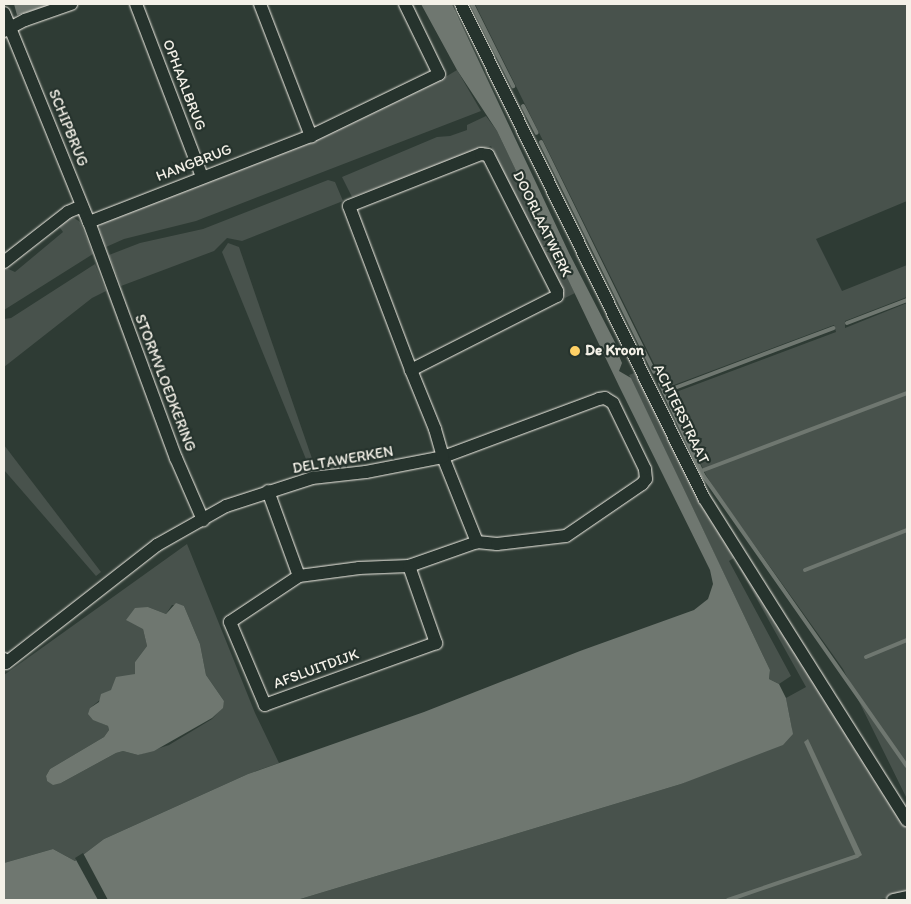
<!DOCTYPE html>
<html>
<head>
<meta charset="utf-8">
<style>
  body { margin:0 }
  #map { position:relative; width:911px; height:904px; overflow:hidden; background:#2e3b34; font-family:Itim,sans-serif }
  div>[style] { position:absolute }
  .green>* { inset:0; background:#48524c }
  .water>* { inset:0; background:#6f7770 }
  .pier>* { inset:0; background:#2e3b34 }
  .stream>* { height:4px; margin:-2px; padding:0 2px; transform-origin:2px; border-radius:2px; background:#6f7770 }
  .roads { filter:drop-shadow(0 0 1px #f4f1e8) drop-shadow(0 0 1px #f4f1e8) }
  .minor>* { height:12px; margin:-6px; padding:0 6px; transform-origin:6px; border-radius:6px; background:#26332d }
  .dots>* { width:14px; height:14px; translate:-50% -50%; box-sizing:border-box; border:2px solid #26332d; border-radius:50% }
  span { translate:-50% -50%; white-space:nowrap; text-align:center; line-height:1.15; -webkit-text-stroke:4.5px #26332d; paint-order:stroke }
  .street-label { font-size:15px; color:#f4f1e8 }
  .poi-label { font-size:15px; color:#f4f1e8; font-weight:700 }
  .left { translate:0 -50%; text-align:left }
  .frame { position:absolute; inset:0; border:5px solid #f4f1e8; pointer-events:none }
</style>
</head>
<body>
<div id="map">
  <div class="green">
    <div style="clip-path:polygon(475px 4px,907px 4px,907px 201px,816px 239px,842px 291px,907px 265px,907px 297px,845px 321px,845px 328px,907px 303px,907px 799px,843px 669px,718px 494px,706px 475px,668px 395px,836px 332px,834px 325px,666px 388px)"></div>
    <div style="clip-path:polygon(457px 70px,481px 111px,196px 221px,124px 239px,106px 247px,99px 229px,101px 224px,442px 79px)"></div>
    <div style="clip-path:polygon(486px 116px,497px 131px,575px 293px,565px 298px,491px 146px,352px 197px,342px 177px,437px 137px,450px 136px,467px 130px,467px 125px)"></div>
    <div style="clip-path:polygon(328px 180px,335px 182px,343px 201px,242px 241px,227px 238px,214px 251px,121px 286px,109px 255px,140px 243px,203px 229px)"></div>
    <div style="clip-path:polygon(68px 217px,73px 217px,80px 222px,93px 254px,4px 310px,4px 267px,15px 272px,63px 232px,58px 225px)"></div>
    <div style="clip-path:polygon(228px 243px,239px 247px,317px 473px,312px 474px,222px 252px)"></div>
    <div style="clip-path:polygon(95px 264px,106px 291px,92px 298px,4px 367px,4px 319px,11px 318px)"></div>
    <div style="clip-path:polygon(637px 372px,737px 556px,729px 561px,791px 676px,779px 684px,769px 679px,770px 670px,629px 375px)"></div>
    <div style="clip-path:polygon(4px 445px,101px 572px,96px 576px,4px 470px)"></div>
    <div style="clip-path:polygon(evenodd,187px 544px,255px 713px,279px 763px,248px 774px,104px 839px,75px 861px,53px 849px,4px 863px,4px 675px,187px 544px,172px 605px,184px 606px,200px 644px,206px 675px,224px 701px,222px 708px,212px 719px,169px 745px,138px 755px,123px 751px,116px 753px,61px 783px,47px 781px,46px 776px,50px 769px,104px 737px,109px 730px,108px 726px,101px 723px,90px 708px,111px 691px,135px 674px,135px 662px,147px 646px,143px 629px,148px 607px,166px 614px,172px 605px)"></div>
    <div style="clip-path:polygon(742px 564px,907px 826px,907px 894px,875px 900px,297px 900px,681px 784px,792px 729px,786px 698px,806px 687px,739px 567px)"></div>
  </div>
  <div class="water">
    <div style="clip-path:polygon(14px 4px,55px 4px,17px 15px)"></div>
    <div style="clip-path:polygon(421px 4px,452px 4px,569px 253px,621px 354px,619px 356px,622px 363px,619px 371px,631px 378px,770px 670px,769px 679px,779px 684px,786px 698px,793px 734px,783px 745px,681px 784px,297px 900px,4px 900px,4px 863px,53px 849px,75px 861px,104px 839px,248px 774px,424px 712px,580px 651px,694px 610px,708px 599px,713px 584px,710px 570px,619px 386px,497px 131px,457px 70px)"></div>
    <div style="clip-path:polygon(176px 603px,184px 606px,200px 644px,206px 675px,224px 701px,223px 708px,212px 718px,154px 751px,138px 755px,123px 751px,116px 753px,61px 783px,53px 785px,47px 781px,46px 776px,50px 769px,104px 737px,109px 730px,108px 726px,93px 720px,88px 714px,90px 708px,99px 702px,101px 694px,111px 690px,116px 677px,135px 674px,135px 662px,147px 646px,143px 629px,126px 620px,135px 608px,148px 607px,166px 614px)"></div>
    <div style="clip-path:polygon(808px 739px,862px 855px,857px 858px,804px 742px)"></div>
  </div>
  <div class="pier">
    <div style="clip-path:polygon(83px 853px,108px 900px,98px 900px,75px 858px)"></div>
  </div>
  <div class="stream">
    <div style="left:472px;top:4px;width:92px;rotate:63.4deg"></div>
    <div style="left:523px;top:106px;width:30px;rotate:63deg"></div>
    <div style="left:541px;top:142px;width:256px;rotate:63.8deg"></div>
    <div style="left:847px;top:323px;width:64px;rotate:-21deg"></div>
    <div style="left:660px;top:383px;width:102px;rotate:64.9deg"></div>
    <div style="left:703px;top:475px;width:355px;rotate:55deg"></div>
    <div style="left:664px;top:392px;width:181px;rotate:-20.7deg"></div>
    <div style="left:701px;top:471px;width:220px;rotate:-20.7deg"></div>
    <div style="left:805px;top:570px;width:110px;rotate:-21.4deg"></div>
    <div style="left:866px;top:657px;width:44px;rotate:-22.5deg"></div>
    <div style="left:728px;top:900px;width:136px;rotate:-18.8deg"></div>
  </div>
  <div class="roads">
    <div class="minor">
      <div style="left:136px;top:4px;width:185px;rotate:69.1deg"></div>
      <div style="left:260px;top:4px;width:142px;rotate:68.9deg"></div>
      <div style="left:461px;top:4px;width:551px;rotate:63.81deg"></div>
      <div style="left:704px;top:498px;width:381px;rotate:57.8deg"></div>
      <div style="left:4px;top:13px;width:226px;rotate:67.9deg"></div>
      <div style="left:89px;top:222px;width:252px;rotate:69.8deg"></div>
      <div style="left:176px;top:458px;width:68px;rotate:66.5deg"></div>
      <div style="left:4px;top:31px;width:24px;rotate:-28deg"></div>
      <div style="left:25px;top:20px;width:49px;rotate:-19.2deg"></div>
      <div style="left:89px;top:222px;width:238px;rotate:-21.2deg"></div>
      <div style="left:311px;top:136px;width:142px;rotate:-25.8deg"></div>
      <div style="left:439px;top:74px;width:78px;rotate:-115.9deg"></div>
      <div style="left:4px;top:262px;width:81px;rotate:-38deg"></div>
      <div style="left:68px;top:212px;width:15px;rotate:-23deg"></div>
      <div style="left:268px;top:491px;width:90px;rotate:70deg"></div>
      <div style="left:409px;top:566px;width:82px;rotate:70.7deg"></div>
      <div style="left:436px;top:643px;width:182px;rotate:160.1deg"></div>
      <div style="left:265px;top:705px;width:90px;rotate:-112.9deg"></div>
      <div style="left:230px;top:622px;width:83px;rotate:-33.7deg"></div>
      <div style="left:299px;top:576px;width:61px;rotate:-7.6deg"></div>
      <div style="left:359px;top:568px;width:50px;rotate:-2.3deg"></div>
      <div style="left:409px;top:566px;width:72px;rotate:-19.4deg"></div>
      <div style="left:477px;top:542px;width:20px;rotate:6deg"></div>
      <div style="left:497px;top:544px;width:69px;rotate:-6.6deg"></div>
      <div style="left:566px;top:536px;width:92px;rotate:-34.4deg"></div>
      <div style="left:642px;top:484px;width:6px;rotate:-51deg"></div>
      <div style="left:646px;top:479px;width:10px;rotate:-96deg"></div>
      <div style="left:645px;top:469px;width:73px;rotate:-115.9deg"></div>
      <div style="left:613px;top:403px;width:9px;rotate:-148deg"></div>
      <div style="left:605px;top:398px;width:6px;rotate:171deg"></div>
      <div style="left:599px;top:399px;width:166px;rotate:159.6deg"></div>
      <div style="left:443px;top:457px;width:92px;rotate:68.2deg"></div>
      <div style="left:4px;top:659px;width:4px;rotate:63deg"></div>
      <div style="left:6px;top:663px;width:192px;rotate:-38deg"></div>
      <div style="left:157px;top:545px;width:79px;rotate:-29.5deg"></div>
      <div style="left:226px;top:506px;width:90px;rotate:-18deg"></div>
      <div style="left:312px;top:478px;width:54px;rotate:-6.3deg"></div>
      <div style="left:366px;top:472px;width:78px;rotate:-11deg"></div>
      <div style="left:443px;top:457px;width:29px;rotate:-106deg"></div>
      <div style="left:435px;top:429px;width:64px;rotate:-112.1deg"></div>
      <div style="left:411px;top:370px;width:175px;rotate:-110.7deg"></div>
      <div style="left:349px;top:206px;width:142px;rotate:-21.5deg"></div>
      <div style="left:481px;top:154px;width:7px;rotate:8deg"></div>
      <div style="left:488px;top:155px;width:153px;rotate:63.1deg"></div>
      <div style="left:557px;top:291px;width:5px;rotate:90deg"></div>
      <div style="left:557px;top:296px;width:164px;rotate:153.1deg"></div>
      <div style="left:893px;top:900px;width:14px;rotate:-12deg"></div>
    </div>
  </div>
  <div class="dots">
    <div style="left:575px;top:351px;background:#ffd166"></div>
  </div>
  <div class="street-label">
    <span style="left:184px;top:85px;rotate:69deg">OPHAALBRUG</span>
    <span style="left:68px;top:128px;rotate:68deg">SCHIPBRUG</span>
    <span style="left:194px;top:163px;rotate:-21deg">HANGBRUG</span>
    <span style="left:542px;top:224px;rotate:64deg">DOORLAATWERK</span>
    <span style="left:165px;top:383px;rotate:69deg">STORMVLOEDKERING</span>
    <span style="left:681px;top:414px;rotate:64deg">ACHTERSTRAAT</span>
    <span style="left:343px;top:460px;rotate:-10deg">DELTAWERKEN</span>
    <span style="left:316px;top:669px;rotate:-20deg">AFSLUITDIJK</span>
  </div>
  <div class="poi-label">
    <span class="left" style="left:585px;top:351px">De Kroon</span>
  </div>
  <div class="frame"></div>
</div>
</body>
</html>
